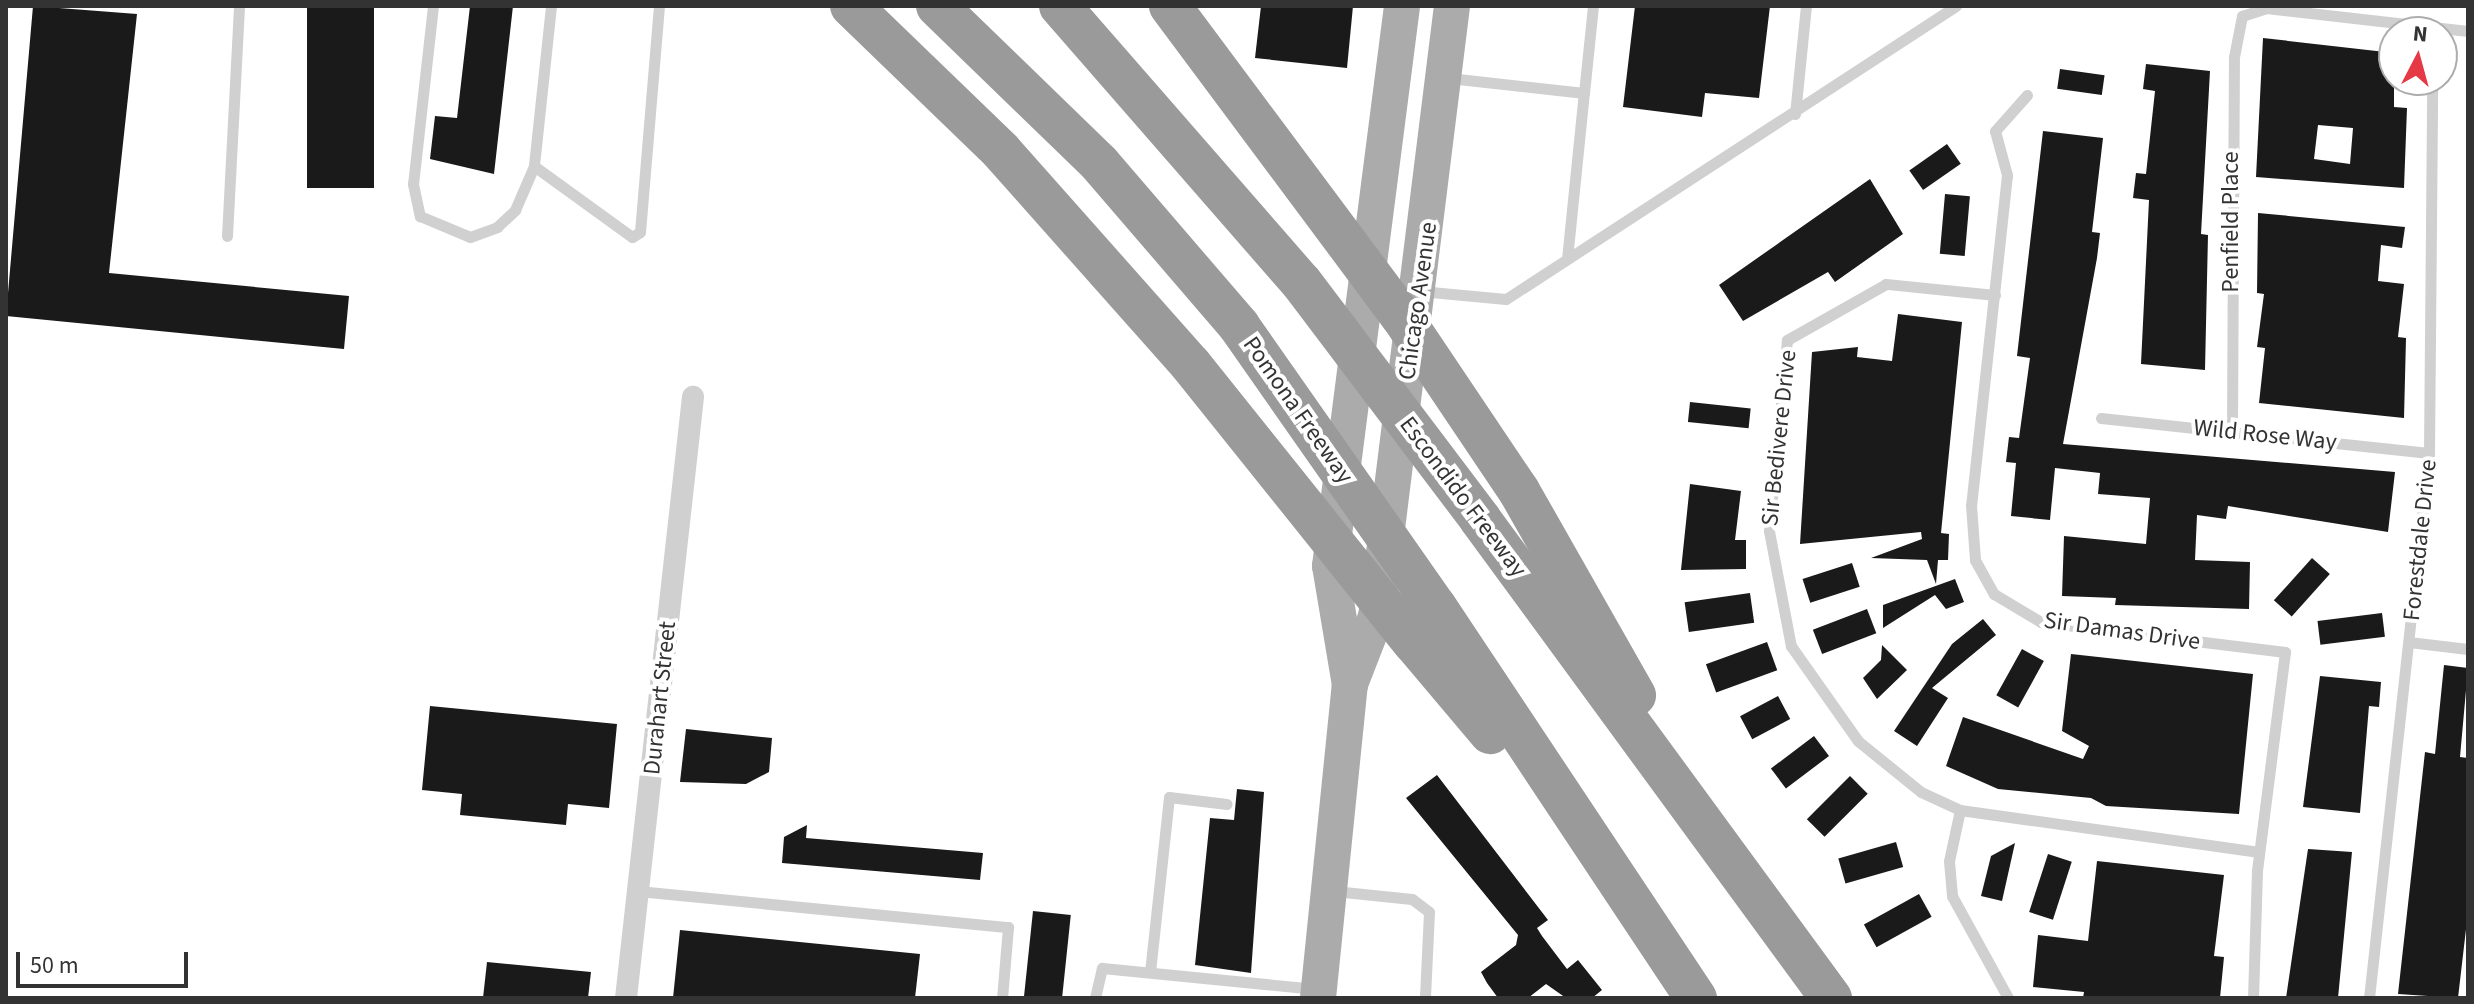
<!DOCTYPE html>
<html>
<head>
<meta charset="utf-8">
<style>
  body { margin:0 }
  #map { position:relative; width:2474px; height:1004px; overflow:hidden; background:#fff; font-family:"Source Sans 3",sans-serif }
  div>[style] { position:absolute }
  .building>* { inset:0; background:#1a1a1a; transform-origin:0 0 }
  .service>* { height:11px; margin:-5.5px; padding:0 5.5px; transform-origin:5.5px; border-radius:5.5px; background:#d0d0d0 }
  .minor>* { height:22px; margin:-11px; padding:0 11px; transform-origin:11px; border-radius:11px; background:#d0d0d0 }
  .primary>* { height:36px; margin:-18px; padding:0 18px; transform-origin:18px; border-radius:18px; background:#ababab }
  .motorway>* { height:42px; margin:-21px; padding:0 21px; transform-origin:21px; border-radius:21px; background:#9a9a9a }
  .motorway-bridge>* { height:42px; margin:-21px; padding:0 21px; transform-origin:21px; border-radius:21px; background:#9a9a9a }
  span { translate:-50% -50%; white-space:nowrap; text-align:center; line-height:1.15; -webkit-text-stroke:8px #fff; paint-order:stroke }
  .street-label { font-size:24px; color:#333 }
  .frame { position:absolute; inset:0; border:8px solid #333; pointer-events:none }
  .north { position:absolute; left:2378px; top:16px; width:80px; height:80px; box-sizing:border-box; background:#fff; border:2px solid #adadad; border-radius:50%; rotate:6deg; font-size:22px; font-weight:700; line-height:32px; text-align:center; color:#333 }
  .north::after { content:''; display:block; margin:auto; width:28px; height:36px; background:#e63946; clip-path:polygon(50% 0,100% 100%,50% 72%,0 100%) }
  .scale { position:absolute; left:16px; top:952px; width:172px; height:36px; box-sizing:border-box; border:4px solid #333; border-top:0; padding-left:10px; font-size:24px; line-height:28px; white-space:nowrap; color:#333; -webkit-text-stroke:6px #fff; paint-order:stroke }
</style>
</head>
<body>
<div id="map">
  <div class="building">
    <div style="clip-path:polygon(33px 6px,137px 14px,109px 273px,349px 296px,344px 349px,6px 316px)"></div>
    <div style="left:307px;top:6px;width:67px;height:182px"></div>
    <div style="clip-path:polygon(470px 6px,513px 6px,494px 174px,430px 159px,435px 116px,457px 118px)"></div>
    <div style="clip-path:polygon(1261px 6px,1353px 6px,1347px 68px,1255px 58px)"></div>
    <div style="clip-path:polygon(1635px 6px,1770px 6px,1759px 98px,1705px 93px,1702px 117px,1623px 107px)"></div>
    <div style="clip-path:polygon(evenodd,2263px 38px,2394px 53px,2394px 107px,2407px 108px,2404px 188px,2256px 177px,2263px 38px,2318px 125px,2353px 128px,2350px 164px,2314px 159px,2318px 125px)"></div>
    <div style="clip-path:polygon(2146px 64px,2210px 71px,2201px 234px,2208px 235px,2205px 370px,2141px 364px,2149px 200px,2133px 198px,2136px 173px,2146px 174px,2155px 91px,2143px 89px)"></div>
    <div style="left:2060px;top:69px;width:45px;height:20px;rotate:8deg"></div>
    <div style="clip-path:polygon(2043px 131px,2103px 138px,2092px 232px,2100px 233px,2097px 258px,2063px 444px,2395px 472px,2388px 532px,2228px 506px,2226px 519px,2197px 515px,2195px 560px,2250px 562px,2249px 609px,2115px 605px,2116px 598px,2062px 596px,2064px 536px,2146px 544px,2150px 498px,2098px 494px,2100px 473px,2055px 468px,2050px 520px,2011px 516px,2016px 463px,2006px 462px,2009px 437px,2019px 438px,2030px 358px,2017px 356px)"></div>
    <div style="left:1947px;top:144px;width:24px;height:46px;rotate:55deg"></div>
    <div style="clip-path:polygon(1870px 179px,1903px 234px,1835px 282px,1828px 272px,1743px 321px,1719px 285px)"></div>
    <div style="left:1945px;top:194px;width:25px;height:60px;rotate:5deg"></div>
    <div style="clip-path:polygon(2258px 213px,2405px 227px,2402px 248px,2381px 245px,2378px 281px,2404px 284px,2398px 337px,2406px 338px,2404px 418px,2259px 403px,2265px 348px,2257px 347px,2264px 294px,2257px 293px)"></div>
    <div style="clip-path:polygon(1898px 314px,1962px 322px,1941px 533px,1949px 534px,1948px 560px,1938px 560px,1936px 584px,1927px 560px,1871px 558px,1922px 539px,1921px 532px,1800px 544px,1812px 352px,1858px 347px,1857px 357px,1892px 361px)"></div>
    <div style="left:1690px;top:402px;width:61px;height:20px;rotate:6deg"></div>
    <div style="clip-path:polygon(1690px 484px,1741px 491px,1735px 540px,1746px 540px,1746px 569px,1681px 570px)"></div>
    <div style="left:2312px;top:558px;width:24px;height:57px;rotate:42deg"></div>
    <div style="left:1852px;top:563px;width:25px;height:52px;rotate:72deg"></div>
    <div style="clip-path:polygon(1955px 579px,1964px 602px,1946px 609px,1935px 595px,1883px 628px,1883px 605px)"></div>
    <div style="left:1750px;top:593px;width:30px;height:66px;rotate:82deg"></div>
    <div style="left:1867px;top:609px;width:26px;height:58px;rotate:69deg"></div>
    <div style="left:2382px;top:613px;width:24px;height:65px;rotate:83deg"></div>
    <div style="clip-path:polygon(1983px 619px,1996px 635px,1932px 688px,1948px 698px,1917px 746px,1894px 731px,1952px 644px)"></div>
    <div style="left:1767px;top:642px;width:30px;height:65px;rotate:70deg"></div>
    <div style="clip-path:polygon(1882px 645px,1907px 670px,1877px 699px,1863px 678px,1881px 660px)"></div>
    <div style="left:2022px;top:649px;width:25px;height:53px;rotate:29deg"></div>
    <div style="clip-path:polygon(2071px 654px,2253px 674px,2239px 814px,2106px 806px,2091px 798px,1998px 789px,1946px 766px,1963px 717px,2083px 759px,2089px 746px,2062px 731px)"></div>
    <div style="clip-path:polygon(2444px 665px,2468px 668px,2460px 757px,2468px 758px,2468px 912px,2458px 998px,2398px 994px,2425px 752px,2435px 754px)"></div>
    <div style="clip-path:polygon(2320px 676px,2381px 682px,2379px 707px,2369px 706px,2360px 813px,2303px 807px)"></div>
    <div style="left:1778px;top:696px;width:26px;height:43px;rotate:62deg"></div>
    <div style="clip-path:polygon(430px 706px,617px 724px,609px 808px,568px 804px,566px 825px,460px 815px,462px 794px,422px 790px)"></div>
    <div style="clip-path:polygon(686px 729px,772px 738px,769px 772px,746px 784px,680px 782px)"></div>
    <div style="left:1814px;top:736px;width:25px;height:54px;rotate:53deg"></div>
    <div style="clip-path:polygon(1437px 775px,1548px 920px,1537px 928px,1542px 936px,1567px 969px,1578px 960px,1602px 990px,1592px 998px,1566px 998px,1546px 984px,1528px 998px,1498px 998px,1487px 983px,1481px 972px,1516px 945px,1518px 935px,1406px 798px)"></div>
    <div style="left:1850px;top:776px;width:25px;height:61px;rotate:45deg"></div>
    <div style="clip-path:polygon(1237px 789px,1264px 792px,1251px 973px,1195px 965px,1210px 818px,1234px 820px)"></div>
    <div style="clip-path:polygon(807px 825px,806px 838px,983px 853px,980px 880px,782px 863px,784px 837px)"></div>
    <div style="left:1896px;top:842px;width:26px;height:60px;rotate:74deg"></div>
    <div style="clip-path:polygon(2015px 843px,2002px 901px,1981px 896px,1991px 856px)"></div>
    <div style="clip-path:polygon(2308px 849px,2352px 852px,2338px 998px,2286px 998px)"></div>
    <div style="left:2048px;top:854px;width:25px;height:61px;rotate:18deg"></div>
    <div style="clip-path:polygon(2097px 861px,2224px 875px,2214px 956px,2224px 957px,2220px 998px,2083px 998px,2084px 992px,2033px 987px,2038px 935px,2088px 941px)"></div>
    <div style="left:1919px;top:894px;width:26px;height:63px;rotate:61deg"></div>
    <div style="left:1033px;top:911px;width:38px;height:87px;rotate:6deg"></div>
    <div style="clip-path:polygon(680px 930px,920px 954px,915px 998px,673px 998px)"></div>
    <div style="clip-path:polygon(487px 962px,591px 972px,588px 998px,483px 998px)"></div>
  </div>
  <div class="service">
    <div style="left:433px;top:6px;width:179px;rotate:96.4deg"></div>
    <div style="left:413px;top:184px;width:33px;rotate:78deg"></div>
    <div style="left:420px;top:216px;width:54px;rotate:22.8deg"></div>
    <div style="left:470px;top:237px;width:29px;rotate:-20deg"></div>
    <div style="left:497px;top:227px;width:25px;rotate:-43deg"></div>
    <div style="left:515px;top:210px;width:48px;rotate:-66.6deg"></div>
    <div style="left:551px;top:6px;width:161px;rotate:96.1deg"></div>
    <div style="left:534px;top:166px;width:121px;rotate:35.9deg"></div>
    <div style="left:632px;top:237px;width:9px;rotate:-32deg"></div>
    <div style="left:640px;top:232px;width:227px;rotate:-85.2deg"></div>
    <div style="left:1449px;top:78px;width:136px;rotate:6.3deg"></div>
    <div style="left:1584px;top:93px;width:87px;rotate:-84.1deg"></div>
    <div style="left:2027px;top:95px;width:48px;rotate:131.6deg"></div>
    <div style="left:1995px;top:131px;width:46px;rotate:74.7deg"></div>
    <div style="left:2007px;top:175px;width:332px;rotate:96.2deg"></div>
    <div style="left:1971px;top:505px;width:55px;rotate:85.8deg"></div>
    <div style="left:1975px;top:560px;width:39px;rotate:61deg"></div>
    <div style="left:1994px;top:594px;width:55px;rotate:30.8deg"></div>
    <div style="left:2041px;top:622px;width:246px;rotate:7deg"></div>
    <div style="left:2285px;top:652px;width:221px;rotate:97.3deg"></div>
    <div style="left:2257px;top:871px;width:127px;rotate:91.8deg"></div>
    <div style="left:1795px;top:114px;width:109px;rotate:-84.2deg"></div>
    <div style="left:227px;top:236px;width:230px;rotate:-87deg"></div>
    <div style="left:1567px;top:259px;width:167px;rotate:-84.2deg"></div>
    <div style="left:1420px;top:291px;width:86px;rotate:5.3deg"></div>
    <div style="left:1506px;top:299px;width:537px;rotate:-33.07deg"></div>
    <div style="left:1995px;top:295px;width:110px;rotate:-174.2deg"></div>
    <div style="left:1886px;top:284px;width:114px;rotate:150.5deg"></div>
    <div style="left:1787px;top:340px;width:192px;rotate:95.4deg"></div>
    <div style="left:1769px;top:531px;width:117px;rotate:79.2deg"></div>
    <div style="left:1791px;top:646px;width:116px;rotate:54.8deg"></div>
    <div style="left:1858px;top:741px;width:81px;rotate:39deg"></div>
    <div style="left:1921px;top:792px;width:43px;rotate:24.8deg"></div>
    <div style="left:1960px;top:810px;width:302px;rotate:8deg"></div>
    <div style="left:2101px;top:418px;width:330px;rotate:6.1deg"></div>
    <div style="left:2232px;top:430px;width:373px;rotate:-89.7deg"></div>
    <div style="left:2234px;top:57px;width:42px;rotate:-79deg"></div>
    <div style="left:2242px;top:16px;width:25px;rotate:-18deg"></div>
    <div style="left:2266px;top:8px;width:203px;rotate:6.5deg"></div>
    <div style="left:2409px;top:642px;width:59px;rotate:6.8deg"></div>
    <div style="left:1960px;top:810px;width:52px;rotate:102.2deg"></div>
    <div style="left:1949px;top:861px;width:35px;rotate:85deg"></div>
    <div style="left:1952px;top:896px;width:116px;rotate:61.2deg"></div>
    <div style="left:638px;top:891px;width:372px;rotate:5.6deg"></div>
    <div style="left:1008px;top:927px;width:71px;rotate:94.8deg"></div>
    <div style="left:1334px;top:891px;width:78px;rotate:5.9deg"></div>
    <div style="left:1412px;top:899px;width:21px;rotate:37deg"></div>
    <div style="left:1429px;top:912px;width:86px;rotate:92.7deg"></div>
    <div style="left:1150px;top:972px;width:176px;rotate:-83.8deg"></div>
    <div style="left:1169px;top:797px;width:58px;rotate:6.9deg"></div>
    <div style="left:1095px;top:998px;width:31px;rotate:-77deg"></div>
    <div style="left:1102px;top:968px;width:215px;rotate:5.6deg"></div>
    <div style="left:2369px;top:998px;width:548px;rotate:-83.72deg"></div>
    <div style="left:2429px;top:453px;width:373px;rotate:-89.5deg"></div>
  </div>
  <div class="minor">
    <div style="left:626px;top:998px;width:605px;rotate:-83.64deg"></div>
  </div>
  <div class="primary">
    <div style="left:1350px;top:684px;width:72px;rotate:-68.8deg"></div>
    <div style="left:1376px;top:617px;width:616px;rotate:-82.91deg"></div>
    <div style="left:1318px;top:998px;width:315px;rotate:-84.2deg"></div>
    <div style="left:1350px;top:685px;width:121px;rotate:-99.5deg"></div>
    <div style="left:1330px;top:566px;width:565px;rotate:-82.67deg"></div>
  </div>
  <div class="motorway">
    <div style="left:851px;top:6px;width:209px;rotate:44deg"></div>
    <div style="left:1001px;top:151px;width:286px;rotate:48.4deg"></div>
    <div style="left:937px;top:6px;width:226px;rotate:44.1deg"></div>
    <div style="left:1099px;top:163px;width:215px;rotate:49.3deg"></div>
    <div style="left:1060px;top:6px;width:366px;rotate:48.9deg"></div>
    <div style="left:1519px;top:491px;width:235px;rotate:60.4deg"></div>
    <div style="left:1480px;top:519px;width:594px;rotate:53.77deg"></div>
    <div style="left:1436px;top:607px;width:470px;rotate:56.4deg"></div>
    <div style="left:1414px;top:643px;width:118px;rotate:49.8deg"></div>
  </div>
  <div class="motorway-bridge">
    <div style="left:1170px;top:6px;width:388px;rotate:53.3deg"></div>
    <div style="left:1402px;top:317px;width:210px;rotate:56.1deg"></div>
    <div style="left:1301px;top:282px;width:297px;rotate:52.9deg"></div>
    <div style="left:1239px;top:326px;width:343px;rotate:55deg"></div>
    <div style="left:1191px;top:365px;width:356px;rotate:51.3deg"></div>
  </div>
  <div class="street-label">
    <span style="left:2231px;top:222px;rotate:-90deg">Penfield Place</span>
    <span style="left:1418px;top:301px;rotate:-82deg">Chicago Avenue</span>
    <span style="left:1298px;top:410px;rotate:55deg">Pomona Freeway</span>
    <span style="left:2265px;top:435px;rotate:6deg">Wild Rose Way</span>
    <span style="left:1779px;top:438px;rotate:-84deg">Sir Bedivere Drive</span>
    <span style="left:1463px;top:497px;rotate:53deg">Escondido Freeway</span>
    <span style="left:2420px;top:540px;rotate:-84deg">Forestdale Drive</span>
    <span style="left:2122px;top:631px;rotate:8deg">Sir Damas Drive</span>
    <span style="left:660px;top:698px;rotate:-84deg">Durahart Street</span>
  </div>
  <div class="frame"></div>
  <div class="north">N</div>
  <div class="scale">50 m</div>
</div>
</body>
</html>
